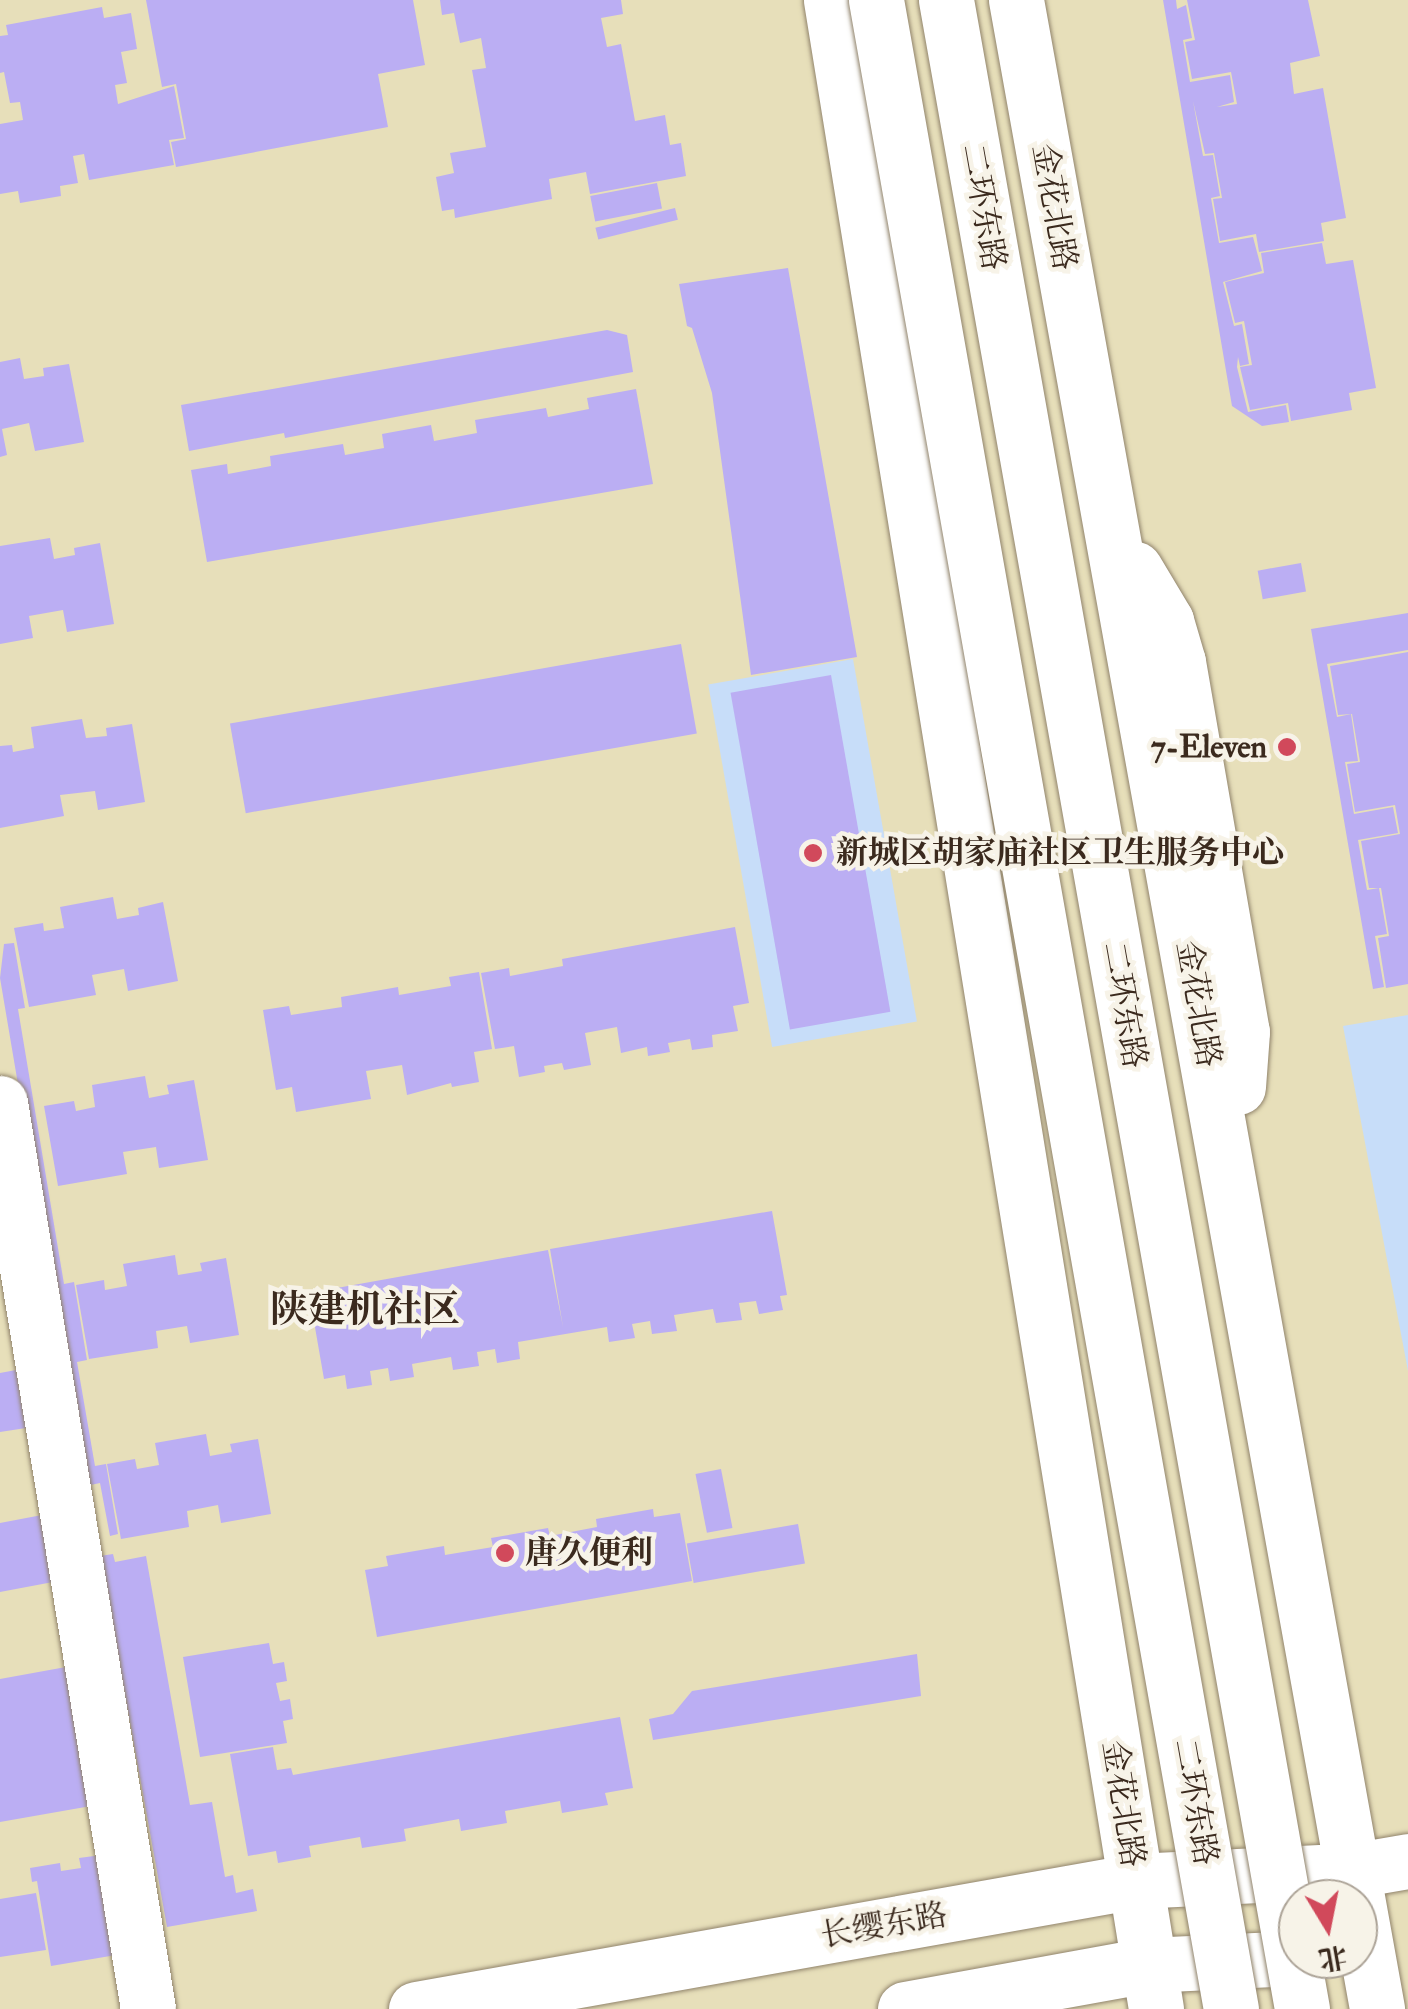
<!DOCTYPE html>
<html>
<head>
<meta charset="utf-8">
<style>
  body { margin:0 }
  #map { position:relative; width:1408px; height:2009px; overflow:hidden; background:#e7dfba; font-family:"IM FELL Double Pica","Noto Serif SC",serif }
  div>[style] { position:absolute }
  .built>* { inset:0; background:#c7ddf9; transform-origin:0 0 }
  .building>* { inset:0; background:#bbaef3; transform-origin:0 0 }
  .roads { filter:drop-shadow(0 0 2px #91846c) drop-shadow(0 0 2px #91846c) }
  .minor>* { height:55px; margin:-27.5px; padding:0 27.5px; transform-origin:27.5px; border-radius:27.5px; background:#fff }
  .major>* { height:55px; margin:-27.5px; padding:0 27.5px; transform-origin:27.5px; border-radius:27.5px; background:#fff }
  .bridges { filter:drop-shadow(0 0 2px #91846c) drop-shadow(0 0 2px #91846c) }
  .highway-bridge>* { height:55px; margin:-27.5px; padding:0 27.5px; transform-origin:27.5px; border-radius:27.5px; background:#fff }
  .dots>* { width:28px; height:28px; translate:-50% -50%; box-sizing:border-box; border:5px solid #f7f3e8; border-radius:50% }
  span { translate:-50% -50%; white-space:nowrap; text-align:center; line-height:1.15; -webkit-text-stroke:9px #f7f3e8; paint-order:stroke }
  .street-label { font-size:32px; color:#3b2a1e }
  .poi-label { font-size:32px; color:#3b2a1e; font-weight:700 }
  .right { translate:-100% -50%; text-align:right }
  .left { translate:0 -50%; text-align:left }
  .quarter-label { font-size:38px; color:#3b2a1e; font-weight:700 }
  .north { position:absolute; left:1278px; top:1879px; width:100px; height:100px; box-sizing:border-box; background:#f7f3e8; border:2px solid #aca397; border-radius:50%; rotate:170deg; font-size:28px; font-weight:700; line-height:40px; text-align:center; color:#3b2a1e }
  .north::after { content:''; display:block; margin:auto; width:35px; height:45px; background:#d1495b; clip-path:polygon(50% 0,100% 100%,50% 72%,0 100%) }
</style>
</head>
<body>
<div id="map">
  <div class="built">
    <div style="left:853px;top:659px;width:368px;height:147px;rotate:80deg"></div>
    <div style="clip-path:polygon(1408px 1015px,1408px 1371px,1343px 1026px)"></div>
  </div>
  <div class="building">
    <div style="clip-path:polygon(146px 0,413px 0,425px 65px,378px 74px,388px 127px,176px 167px,171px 142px,186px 139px,176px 84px,162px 87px)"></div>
    <div style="clip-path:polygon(440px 0,621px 0,623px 14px,601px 18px,607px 47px,621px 44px,635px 121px,665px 115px,670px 145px,681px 143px,686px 176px,590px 194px,586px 172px,549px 179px,552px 199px,455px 218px,454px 209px,442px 211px,436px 177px,454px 173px,450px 153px,486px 147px,472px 70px,486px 68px,481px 38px,460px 43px,454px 13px,442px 15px)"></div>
    <div style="clip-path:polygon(1163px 0,1176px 0,1177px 9px,1186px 5px,1192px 38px,1183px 40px,1190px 82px,1230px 75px,1234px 102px,1217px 107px,1237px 104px,1231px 72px,1192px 79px,1185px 42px,1195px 40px,1187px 0,1308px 0,1320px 56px,1290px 63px,1294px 94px,1323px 88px,1346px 218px,1321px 223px,1324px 241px,1259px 252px,1256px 234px,1220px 241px,1213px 199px,1222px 198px,1214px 153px,1205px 154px,1193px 101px,1203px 156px,1213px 155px,1220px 196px,1211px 198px,1219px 243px,1253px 237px,1262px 271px,1223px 282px,1234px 326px,1242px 324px,1249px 364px,1240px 366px,1238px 357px,1237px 367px,1248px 412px,1286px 405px,1289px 422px,1262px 426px,1232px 406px)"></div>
    <div style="clip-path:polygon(102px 7px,104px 18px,131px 13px,137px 49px,121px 52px,127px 83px,115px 85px,118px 104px,174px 86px,184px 138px,169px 140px,174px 165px,89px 180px,84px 154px,73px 156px,78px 183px,60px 186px,61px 196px,20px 203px,18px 191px,0 194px,0 124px,23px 120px,20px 102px,10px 103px,4px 72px,0 73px,0 36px,8px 35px,6px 25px)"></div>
    <div style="left:657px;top:183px;width:26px;height:68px;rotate:79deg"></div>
    <div style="left:675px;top:208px;width:12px;height:82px;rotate:76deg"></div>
    <div style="clip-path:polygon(1322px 243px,1326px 264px,1353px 260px,1376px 388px,1349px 393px,1352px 410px,1291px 421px,1288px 403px,1250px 410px,1240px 367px,1252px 365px,1244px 321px,1235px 323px,1225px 282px,1264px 273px,1261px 253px)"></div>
    <div style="clip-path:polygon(788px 268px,857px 657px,751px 675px,712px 393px,692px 328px,687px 326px,679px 284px)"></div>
    <div style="clip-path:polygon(607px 330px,627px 335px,633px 372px,285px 438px,284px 433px,189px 451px,181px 405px)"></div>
    <div style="clip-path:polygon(20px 358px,24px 379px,44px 376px,43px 368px,69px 364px,84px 442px,35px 451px,29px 423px,2px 429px,7px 455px,0 457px,0 362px)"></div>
    <div style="clip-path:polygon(636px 389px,653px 484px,207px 562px,191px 470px,227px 464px,228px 474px,271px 466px,270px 456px,343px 444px,345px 455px,384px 448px,382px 434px,431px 425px,434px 441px,477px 433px,475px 420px,546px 408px,548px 417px,589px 409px,587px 398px)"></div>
    <div style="clip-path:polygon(50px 538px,54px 559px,75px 555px,74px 548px,100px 543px,114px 624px,67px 632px,63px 610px,29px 616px,33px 638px,0 644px,0 546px)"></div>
    <div style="left:1301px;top:563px;width:29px;height:44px;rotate:80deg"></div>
    <div style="clip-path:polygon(1408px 613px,1408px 650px,1327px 664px,1337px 717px,1351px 714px,1358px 761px,1345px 762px,1354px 814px,1393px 807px,1398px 833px,1358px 840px,1367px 890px,1379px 888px,1387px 934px,1375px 936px,1384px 987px,1373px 989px,1311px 629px)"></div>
    <div style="left:681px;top:644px;width:91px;height:458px;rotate:80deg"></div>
    <div style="clip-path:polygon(1408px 652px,1408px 984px,1386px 988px,1378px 938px,1389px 936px,1381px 888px,1369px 888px,1361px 841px,1400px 834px,1395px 805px,1355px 812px,1347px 764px,1360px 762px,1352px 714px,1338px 715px,1330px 666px)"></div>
    <div style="left:831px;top:675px;width:342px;height:102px;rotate:80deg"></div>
    <div style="clip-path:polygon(82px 719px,86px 738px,107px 736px,106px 728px,132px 724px,145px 802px,98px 810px,95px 791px,60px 795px,64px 816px,0 828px,0 746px,12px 745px,13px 752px,34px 748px,31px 727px)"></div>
    <div style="clip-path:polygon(113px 897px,117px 919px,139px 915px,138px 908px,163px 902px,178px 981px,128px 991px,124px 969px,92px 975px,96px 995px,29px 1007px,14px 928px,43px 923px,44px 931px,64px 928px,60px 907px)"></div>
    <div style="clip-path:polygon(735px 927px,749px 1003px,733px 1006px,738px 1031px,712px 1035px,713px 1047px,692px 1050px,690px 1039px,668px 1043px,670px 1052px,648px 1056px,647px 1047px,621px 1053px,617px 1027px,585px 1033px,591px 1065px,564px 1070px,562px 1063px,544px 1066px,545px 1072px,519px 1077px,514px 1046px,495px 1049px,481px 973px,509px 968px,510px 976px,563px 966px,562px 959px)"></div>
    <div style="clip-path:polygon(14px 943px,25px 1008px,18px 1009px,64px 1284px,74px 1282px,87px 1360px,77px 1362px,95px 1466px,106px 1464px,118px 1534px,110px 1536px,100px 1483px,86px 1486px,0 978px,4px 944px)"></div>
    <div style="clip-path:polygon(479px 972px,492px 1049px,474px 1052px,479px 1082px,452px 1087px,451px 1083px,407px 1095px,402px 1065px,366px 1071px,371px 1099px,296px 1112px,292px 1087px,276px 1090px,263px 1010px,289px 1006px,291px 1015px,342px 1007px,341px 997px,398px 987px,399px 995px,451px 986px,449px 977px)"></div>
    <div style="clip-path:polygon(145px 1076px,149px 1098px,169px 1094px,167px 1085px,194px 1080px,208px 1160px,159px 1168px,156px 1147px,123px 1152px,127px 1174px,58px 1186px,44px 1106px,74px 1101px,76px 1111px,95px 1107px,92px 1085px)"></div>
    <div style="clip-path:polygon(772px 1211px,787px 1295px,780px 1296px,783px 1310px,759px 1314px,756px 1301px,739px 1303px,742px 1320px,716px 1323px,713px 1309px,674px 1315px,677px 1331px,652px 1334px,650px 1321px,632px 1324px,635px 1338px,609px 1342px,607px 1327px,518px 1342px,520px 1359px,497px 1363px,495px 1349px,477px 1352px,479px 1366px,453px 1370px,451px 1357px,412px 1364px,414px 1377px,390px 1381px,388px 1368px,370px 1371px,372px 1385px,347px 1389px,345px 1375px,324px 1379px,309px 1293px,548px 1250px,563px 1327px,550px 1249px)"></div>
    <div style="clip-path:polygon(175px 1255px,178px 1275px,202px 1271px,200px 1263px,226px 1258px,239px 1335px,190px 1343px,187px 1326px,156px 1331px,158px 1348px,89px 1359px,76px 1285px,104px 1280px,105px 1290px,127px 1286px,123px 1264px)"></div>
    <div style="clip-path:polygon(16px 1370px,26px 1428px,0 1432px,0 1373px)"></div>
    <div style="clip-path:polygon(206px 1434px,210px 1456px,232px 1452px,230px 1444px,258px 1439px,271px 1514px,221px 1523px,218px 1505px,187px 1511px,189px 1527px,121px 1539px,107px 1464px,135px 1459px,137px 1469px,159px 1465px,155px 1443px)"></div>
    <div style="left:721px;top:1469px;width:60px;height:26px;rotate:79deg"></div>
    <div style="clip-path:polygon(653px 1509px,654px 1517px,680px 1513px,692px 1581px,377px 1637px,365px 1570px,388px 1566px,386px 1556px,444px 1546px,445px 1555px,493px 1547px,491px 1538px,548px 1528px,550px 1536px,597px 1527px,596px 1519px)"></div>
    <div style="clip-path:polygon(42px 1515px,53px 1582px,0 1592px,0 1523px)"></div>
    <div style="left:798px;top:1524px;width:40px;height:113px;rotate:80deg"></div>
    <div style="clip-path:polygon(113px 1554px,115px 1562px,146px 1556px,190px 1805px,212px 1802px,225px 1877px,233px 1875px,236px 1893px,253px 1889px,257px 1911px,167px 1927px,100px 1556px)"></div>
    <div style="clip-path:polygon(269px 1643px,273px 1664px,284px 1662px,287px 1681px,276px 1683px,280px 1701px,290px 1699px,293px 1719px,283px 1721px,287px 1743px,200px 1757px,183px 1657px)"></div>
    <div style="clip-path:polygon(917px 1654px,921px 1696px,653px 1740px,649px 1719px,673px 1714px,692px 1691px)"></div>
    <div style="clip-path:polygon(66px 1667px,91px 1806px,0 1822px,0 1679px)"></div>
    <div style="clip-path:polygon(620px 1717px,633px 1788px,605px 1793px,608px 1805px,562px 1813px,560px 1801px,505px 1811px,507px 1823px,461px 1831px,459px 1819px,404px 1829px,406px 1841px,362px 1848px,360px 1837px,309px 1846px,311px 1857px,278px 1863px,276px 1851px,248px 1856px,230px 1754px,273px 1747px,277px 1770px,291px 1768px,293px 1775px)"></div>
    <div style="clip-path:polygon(109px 1854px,122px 1954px,51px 1966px,37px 1881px,32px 1882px,30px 1868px,60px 1863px,61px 1871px,81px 1868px,79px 1858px)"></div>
    <div style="clip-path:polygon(36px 1893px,46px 1950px,0 1957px,0 1899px)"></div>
  </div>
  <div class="roads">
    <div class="minor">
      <div style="left:0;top:1103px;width:918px;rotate:80.72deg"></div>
    </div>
    <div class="major">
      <div style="left:831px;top:0;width:2035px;rotate:80.81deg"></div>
      <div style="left:1016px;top:0;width:2041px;rotate:79.81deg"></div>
      <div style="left:1135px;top:569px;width:61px;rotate:59.2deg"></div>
      <div style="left:1166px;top:621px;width:43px;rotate:73.7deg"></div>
      <div style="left:1178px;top:662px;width:375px;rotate:80.2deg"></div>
      <div style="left:1242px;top:1032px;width:55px;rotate:94.2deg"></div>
      <div style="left:416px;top:2009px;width:730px;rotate:-10.09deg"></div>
      <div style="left:1135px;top:1881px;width:221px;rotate:-2.8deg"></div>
      <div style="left:1356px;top:1870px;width:53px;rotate:-9.8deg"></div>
      <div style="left:905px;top:2009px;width:247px;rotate:-10.3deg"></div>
      <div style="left:1148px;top:1965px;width:150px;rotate:-2.7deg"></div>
    </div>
  </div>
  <div class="bridges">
    <div class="highway-bridge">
      <div style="left:876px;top:0;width:2040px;rotate:79.98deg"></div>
      <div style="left:946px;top:0;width:2040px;rotate:79.95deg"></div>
    </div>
  </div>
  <div class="dots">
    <div style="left:1287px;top:747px;background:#d1495b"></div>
    <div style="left:813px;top:853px;background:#d1495b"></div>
    <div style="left:505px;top:1553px;background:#d1495b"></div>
  </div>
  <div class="street-label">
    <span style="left:983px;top:207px;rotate:80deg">二环东路</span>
    <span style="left:1054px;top:207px;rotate:80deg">金花北路</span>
    <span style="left:1198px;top:1004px;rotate:80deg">金花北路</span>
    <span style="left:1124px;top:1005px;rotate:80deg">二环东路</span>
    <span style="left:1195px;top:1802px;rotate:80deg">二环东路</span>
    <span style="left:1123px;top:1804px;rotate:81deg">金花北路</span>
    <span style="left:884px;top:1926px;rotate:-10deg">长缨东路</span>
  </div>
  <div class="poi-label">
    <span class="right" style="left:1267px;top:747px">7-Eleven</span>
    <span class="left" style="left:836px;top:853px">新城区胡家庙社区卫生服务中心</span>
    <span class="left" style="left:525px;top:1553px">唐久便利</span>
  </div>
  <div class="quarter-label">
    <span style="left:365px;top:1311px">陕建机社区</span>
  </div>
  <div class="north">北</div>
</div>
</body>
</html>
